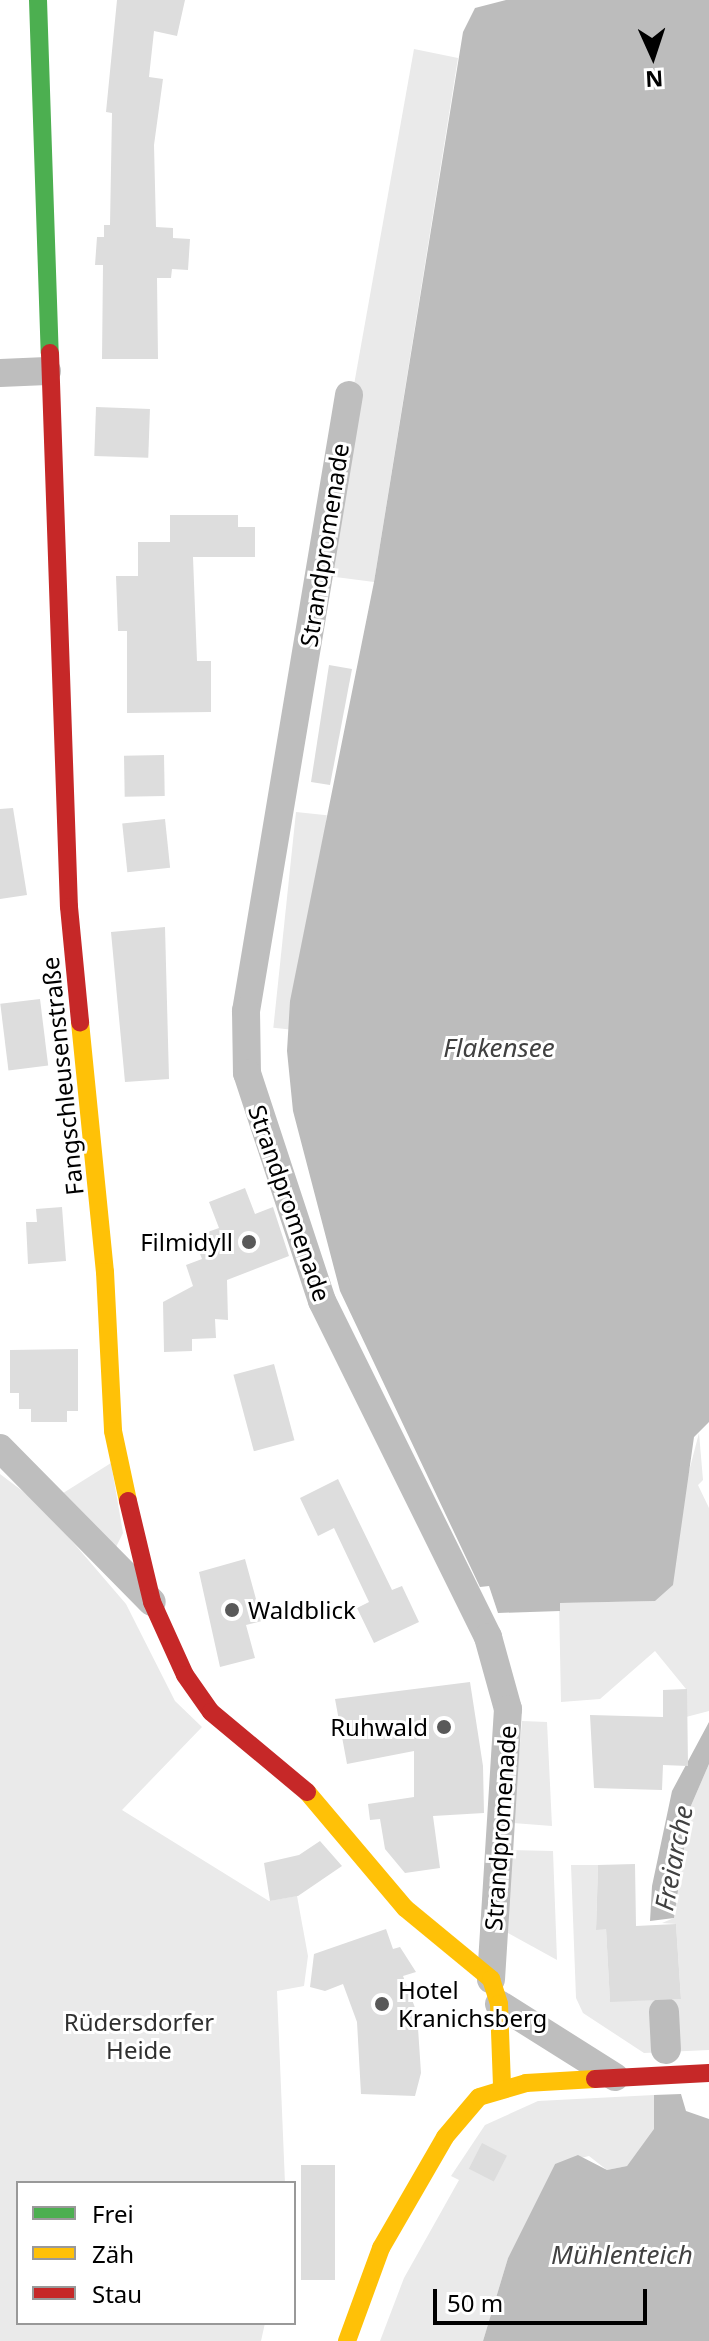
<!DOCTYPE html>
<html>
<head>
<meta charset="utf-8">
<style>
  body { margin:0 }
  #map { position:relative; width:709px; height:2341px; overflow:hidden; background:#fff; font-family:"Noto Sans",sans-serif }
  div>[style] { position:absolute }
  .green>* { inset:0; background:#eaeaea; transform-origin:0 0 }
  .water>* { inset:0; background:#bcbcbc }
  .canal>* { height:30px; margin:-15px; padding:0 15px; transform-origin:15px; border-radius:15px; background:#bcbcbc }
  .building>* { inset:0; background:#ddd; transform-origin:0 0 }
  .street>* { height:28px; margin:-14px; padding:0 14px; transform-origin:14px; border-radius:14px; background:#bebebe }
  .fast>* { height:18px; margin:-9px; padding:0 9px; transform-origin:9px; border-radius:9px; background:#4caf50 }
  .slow>* { height:18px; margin:-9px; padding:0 9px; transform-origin:9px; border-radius:9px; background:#ffc107 }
  .jam>* { height:18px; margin:-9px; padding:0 9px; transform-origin:9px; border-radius:9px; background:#c62828 }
  .dots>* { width:22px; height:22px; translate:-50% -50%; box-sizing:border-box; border:4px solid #fff; border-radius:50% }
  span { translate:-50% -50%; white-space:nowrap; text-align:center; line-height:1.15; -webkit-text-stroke:6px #fff; paint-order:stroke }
  .street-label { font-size:24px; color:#000 }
  .poi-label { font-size:24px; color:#000 }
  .right { translate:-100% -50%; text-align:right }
  .left { translate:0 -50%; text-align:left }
  .park-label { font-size:24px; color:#303030 }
  .water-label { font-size:26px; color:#414141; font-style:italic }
  .legend { position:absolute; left:16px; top:2181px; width:280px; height:144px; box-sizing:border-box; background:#fff; border:2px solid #999; margin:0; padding:10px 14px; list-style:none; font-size:24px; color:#000 }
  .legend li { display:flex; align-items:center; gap:16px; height:40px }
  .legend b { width:40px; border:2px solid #999 }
  .north { position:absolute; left:613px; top:16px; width:80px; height:80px; -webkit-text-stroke:6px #fff; paint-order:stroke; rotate:177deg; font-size:22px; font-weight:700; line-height:32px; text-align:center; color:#000 }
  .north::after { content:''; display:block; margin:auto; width:28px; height:36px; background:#000; clip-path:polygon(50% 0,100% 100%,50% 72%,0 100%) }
  .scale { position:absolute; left:433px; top:2289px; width:214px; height:36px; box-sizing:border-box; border:4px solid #000; border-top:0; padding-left:10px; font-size:24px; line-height:28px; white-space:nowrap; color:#000; -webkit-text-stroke:6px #fff; paint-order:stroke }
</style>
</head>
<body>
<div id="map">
  <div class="green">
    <div style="clip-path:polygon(414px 49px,458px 58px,374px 582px,320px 575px)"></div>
    <div style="left:296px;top:812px;width:31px;height:217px;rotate:6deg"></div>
    <div style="clip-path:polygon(699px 1433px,703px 1480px,698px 1485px,709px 1508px,709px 1711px,686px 1717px,686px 1689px,655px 1651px,600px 1699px,561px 1702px,559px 1603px,655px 1601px)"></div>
    <div style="clip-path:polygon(111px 1463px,123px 1533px,115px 1549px,60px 1495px)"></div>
    <div style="clip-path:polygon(0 1474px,41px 1505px,126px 1604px,175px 1701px,202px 1727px,122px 1810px,269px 1901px,297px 1896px,308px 1956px,304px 1986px,277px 1991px,285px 2183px,18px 2183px,18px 2323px,265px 2323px,261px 2341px,0 2341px)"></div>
    <div style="clip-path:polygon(522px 1721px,547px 1722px,552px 1826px,513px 1823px)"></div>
    <div style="clip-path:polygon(709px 1764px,709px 2050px,644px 2053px,583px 2013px,576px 1998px,571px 1865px,598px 1865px,596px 1929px,606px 1929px,610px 2001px,681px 1999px,676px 1924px,662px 1923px,674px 1918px,690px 1808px)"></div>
    <div style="clip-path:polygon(509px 1850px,553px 1851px,557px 1960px,508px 1933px)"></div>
    <div style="clip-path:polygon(654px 2095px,655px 2129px,627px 2166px,607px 2170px,589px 2156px,555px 2164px,508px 2258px,483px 2341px,380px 2341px,404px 2278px,459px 2180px,451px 2176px,485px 2125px,538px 2101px)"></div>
  </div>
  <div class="water">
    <div style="clip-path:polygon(506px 0,709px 0,709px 1422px,694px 1437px,673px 1585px,655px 1601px,560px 1603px,560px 1611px,498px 1613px,489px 1586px,480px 1587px,340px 1291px,293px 1111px,287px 1051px,290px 1001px,374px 582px,463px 32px,475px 8px)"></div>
    <div style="clip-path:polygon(709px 1722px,709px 1764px,690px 1808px,674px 1918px,650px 1921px,652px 1886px,672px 1791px)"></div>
    <div style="clip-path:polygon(681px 2094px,686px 2111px,709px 2119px,709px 2341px,483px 2341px,508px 2258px,555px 2164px,578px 2155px,607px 2170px,627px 2166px,654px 2129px,654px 2095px)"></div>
  </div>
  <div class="canal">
    <div style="left:664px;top:2012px;width:37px;rotate:87deg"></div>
  </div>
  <div class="building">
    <div style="clip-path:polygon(117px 0,185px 0,177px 36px,154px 31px,149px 77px,163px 79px,154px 145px,156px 227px,173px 228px,173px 238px,190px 239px,188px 270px,172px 269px,171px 278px,157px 278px,158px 359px,102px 359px,103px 265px,95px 265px,97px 237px,104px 237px,104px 225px,110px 225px,112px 113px,106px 112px)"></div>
    <div style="left:96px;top:407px;width:54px;height:49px;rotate:2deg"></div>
    <div style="clip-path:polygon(170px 515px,238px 515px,238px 527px,255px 527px,255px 557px,193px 557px,197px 661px,211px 661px,211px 712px,127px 713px,127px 631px,118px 631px,116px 576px,138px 576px,138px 542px,170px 542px)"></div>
    <div style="clip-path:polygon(329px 665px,352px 669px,330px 785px,311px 782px)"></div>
    <div style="left:164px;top:755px;width:41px;height:40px;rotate:89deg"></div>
    <div style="clip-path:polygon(13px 808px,27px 895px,0 899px,0 809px)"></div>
    <div style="left:165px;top:819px;width:49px;height:43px;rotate:84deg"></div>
    <div style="clip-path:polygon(165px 927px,169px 1079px,125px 1082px,111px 932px)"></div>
    <div style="left:40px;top:999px;width:67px;height:40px;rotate:83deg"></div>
    <div style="clip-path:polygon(245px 1188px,255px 1214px,273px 1207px,289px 1256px,227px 1280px,228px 1320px,215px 1319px,216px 1338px,192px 1339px,192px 1351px,164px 1352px,163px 1302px,193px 1286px,186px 1265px,202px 1259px,200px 1254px,208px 1250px,202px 1234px,219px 1228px,209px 1202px)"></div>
    <div style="clip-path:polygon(62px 1207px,66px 1261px,28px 1264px,26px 1222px,37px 1222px,36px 1209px)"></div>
    <div style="clip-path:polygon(78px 1349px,78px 1411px,67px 1411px,67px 1422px,31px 1422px,31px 1409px,19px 1409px,19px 1393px,10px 1393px,10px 1350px)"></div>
    <div style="left:274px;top:1364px;width:79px;height:42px;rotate:75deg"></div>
    <div style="clip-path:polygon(338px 1479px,392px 1590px,402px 1586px,419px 1622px,374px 1643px,357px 1608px,369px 1602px,334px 1528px,318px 1536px,300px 1498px)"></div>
    <div style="clip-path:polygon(245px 1559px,262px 1621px,246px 1625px,255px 1658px,220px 1667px,199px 1572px)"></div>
    <div style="clip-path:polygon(470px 1682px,483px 1766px,484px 1813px,433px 1816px,440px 1868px,405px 1873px,385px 1849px,380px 1819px,370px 1820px,368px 1804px,414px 1797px,414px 1751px,347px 1764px,335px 1699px)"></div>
    <div style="clip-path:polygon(687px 1689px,688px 1766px,663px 1765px,662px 1790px,594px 1788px,590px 1715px,663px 1717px,663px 1690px)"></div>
    <div style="clip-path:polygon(320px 1841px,342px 1866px,298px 1896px,270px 1901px,264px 1863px,299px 1855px)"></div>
    <div style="clip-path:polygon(635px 1864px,636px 1926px,676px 1924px,681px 1999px,610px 2002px,606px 1929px,596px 1930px,598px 1865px)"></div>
    <div style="clip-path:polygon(386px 1929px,393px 1949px,400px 1947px,416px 1972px,403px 1976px,417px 2013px,421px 2073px,415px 2096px,361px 2094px,357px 2022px,343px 1984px,325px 1991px,310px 1987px,314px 1954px)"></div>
    <div style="left:482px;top:2143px;width:28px;height:29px;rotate:27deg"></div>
    <div style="left:301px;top:2165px;width:34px;height:115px"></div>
  </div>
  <div class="street">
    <div style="left:0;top:373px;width:47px;rotate:-2.4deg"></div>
    <div style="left:349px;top:395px;width:625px;rotate:99.49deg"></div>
    <div style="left:246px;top:1011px;width:62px;rotate:89.1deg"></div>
    <div style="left:247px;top:1073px;width:240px;rotate:71.8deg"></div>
    <div style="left:322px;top:1301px;width:375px;rotate:63.7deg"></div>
    <div style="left:488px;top:1637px;width:75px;rotate:74.5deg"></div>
    <div style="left:508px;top:1709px;width:271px;rotate:93.6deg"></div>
    <div style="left:0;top:1448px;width:216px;rotate:45.4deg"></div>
    <div style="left:499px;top:2004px;width:137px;rotate:32.2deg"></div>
  </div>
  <div class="fast">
    <div style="left:38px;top:0;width:353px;rotate:88.1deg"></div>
  </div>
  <div class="slow">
    <div style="left:80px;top:1022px;width:251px;rotate:84.3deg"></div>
    <div style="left:105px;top:1272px;width:159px;rotate:87.1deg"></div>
    <div style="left:113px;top:1431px;width:72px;rotate:77.9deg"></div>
    <div style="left:307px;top:1792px;width:152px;rotate:49.8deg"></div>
    <div style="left:405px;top:1908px;width:112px;rotate:39.5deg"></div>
    <div style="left:491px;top:1979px;width:26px;rotate:72deg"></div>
    <div style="left:499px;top:2004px;width:82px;rotate:87.9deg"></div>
    <div style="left:347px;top:2341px;width:99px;rotate:-69.9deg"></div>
    <div style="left:381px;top:2248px;width:128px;rotate:-60deg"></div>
    <div style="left:445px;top:2137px;width:52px;rotate:-49.6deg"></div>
    <div style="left:479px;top:2097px;width:49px;rotate:-16.6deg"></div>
    <div style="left:526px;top:2083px;width:69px;rotate:-3.3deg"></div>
  </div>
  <div class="jam">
    <div style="left:50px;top:353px;width:554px;rotate:88.04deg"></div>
    <div style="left:69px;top:907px;width:116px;rotate:84.5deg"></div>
    <div style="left:128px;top:1501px;width:104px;rotate:76.6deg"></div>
    <div style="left:152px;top:1602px;width:80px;rotate:65.7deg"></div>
    <div style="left:185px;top:1675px;width:45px;rotate:54.9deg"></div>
    <div style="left:211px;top:1712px;width:125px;rotate:39.8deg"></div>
    <div style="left:595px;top:2079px;width:114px;rotate:-3deg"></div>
  </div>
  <div class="dots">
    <div style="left:249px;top:1242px;background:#595959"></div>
    <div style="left:232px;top:1610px;background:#595959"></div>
    <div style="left:444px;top:1727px;background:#595959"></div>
    <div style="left:382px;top:2004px;background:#595959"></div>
  </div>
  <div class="street-label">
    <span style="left:324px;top:545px;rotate:-81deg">Strandpromenade</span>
    <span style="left:62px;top:1076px;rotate:-96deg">Fangschleusenstraße</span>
    <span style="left:290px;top:1203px;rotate:71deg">Strandpromenade</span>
    <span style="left:500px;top:1828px;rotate:-86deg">Strandpromenade</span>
  </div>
  <div class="poi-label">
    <span class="right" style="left:233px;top:1242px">Filmidyll</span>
    <span class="left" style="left:248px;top:1610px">Waldblick</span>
    <span class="right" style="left:428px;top:1727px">Ruhwald</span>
    <span class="left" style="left:398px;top:2004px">Hotel<br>Kranichsberg</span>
  </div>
  <div class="park-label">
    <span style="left:139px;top:2036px">Rüdersdorfer<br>Heide</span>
  </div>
  <div class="water-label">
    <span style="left:499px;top:1048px">Flakensee</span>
    <span style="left:674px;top:1858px;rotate:-79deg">Freiarche</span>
    <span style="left:622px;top:2255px">Mühlenteich</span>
  </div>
  <ul class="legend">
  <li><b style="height:10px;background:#4caf50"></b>Frei</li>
  <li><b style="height:10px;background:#ffc107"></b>Zäh</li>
  <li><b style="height:10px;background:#c62828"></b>Stau</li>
  </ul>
  <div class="north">N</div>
  <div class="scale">50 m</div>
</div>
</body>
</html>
